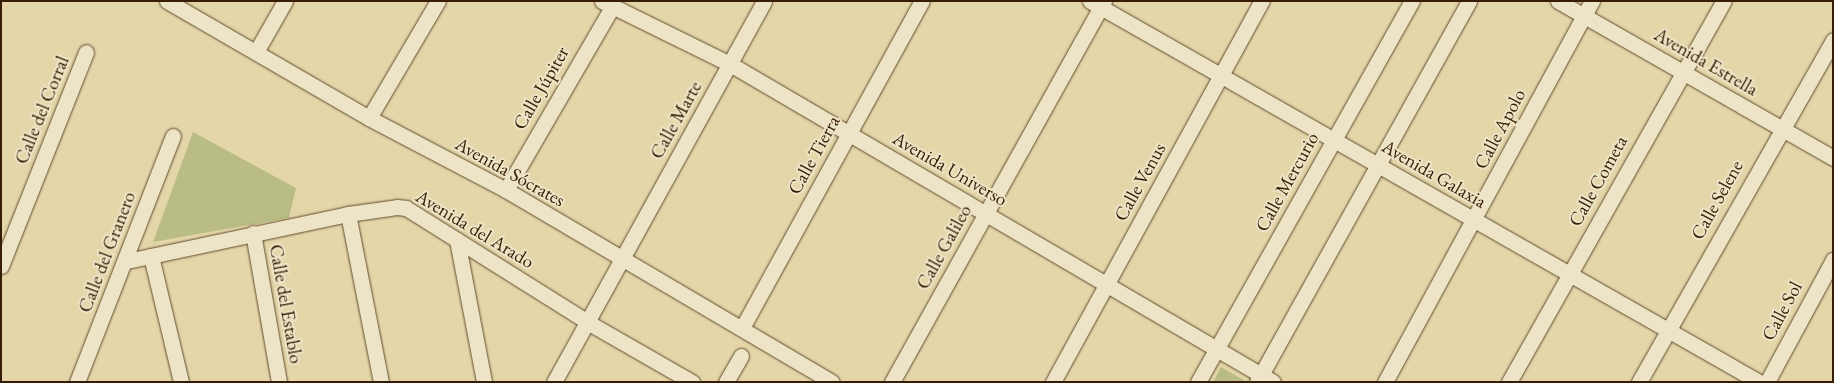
<!DOCTYPE html>
<html>
<head>
<meta charset="utf-8">
<style>
  body { margin:0 }
  #map { position:relative; width:1834px; height:383px; overflow:hidden; background:#e4d6a9; font-family:"EB Garamond",serif }
  div>[style] { position:absolute }
  .green>* { inset:0; background:#b9bd85 }
  .roads { filter:drop-shadow(0 0 1px #624b2c) drop-shadow(0 0 1px #624b2c) }
  .minor>* { height:15px; margin:-7.5px; padding:0 7.5px; transform-origin:7.5px; border-radius:7.5px; background:#ede4c7 }
  span { translate:-50% -50%; white-space:nowrap; text-align:center; line-height:1.15; -webkit-text-stroke:4px #ede4c7; paint-order:stroke }
  .street-label { font-size:19px; color:#361d03 }
  .frame { position:absolute; inset:0; border:2px solid #361d03; pointer-events:none }
</style>
</head>
<body>
<div id="map">
  <div class="green">
    <div style="clip-path:polygon(193px 132px,296px 188px,289px 218px,153px 242px)"></div>
    <div style="clip-path:polygon(1221px 367px,1247px 382px,1213px 382px)"></div>
  </div>
  <div class="roads">
    <div class="minor">
      <div style="left:167px;top:1px;width:233px;rotate:30.1deg"></div>
      <div style="left:369px;top:118px;width:155px;rotate:27.7deg"></div>
      <div style="left:506px;top:190px;width:378px;rotate:30.5deg"></div>
      <div style="left:602px;top:1px;width:143px;rotate:26.2deg"></div>
      <div style="left:730px;top:64px;width:629px;rotate:30.35deg"></div>
      <div style="left:1090px;top:1px;width:770px;rotate:29.66deg"></div>
      <div style="left:1558px;top:1px;width:317px;rotate:29.7deg"></div>
      <div style="left:256px;top:52px;width:59px;rotate:-60.4deg"></div>
      <div style="left:369px;top:118px;width:136px;rotate:-59.5deg"></div>
      <div style="left:506px;top:190px;width:211px;rotate:-59.9deg"></div>
      <div style="left:348px;top:214px;width:171px;rotate:78.9deg"></div>
      <div style="left:253px;top:233px;width:151px;rotate:80.1deg"></div>
      <div style="left:457px;top:240px;width:145px;rotate:79.2deg"></div>
      <div style="left:151px;top:256px;width:130px;rotate:76.6deg"></div>
      <div style="left:127px;top:261px;width:226px;rotate:-12deg"></div>
      <div style="left:348px;top:214px;width:49px;rotate:-8.1deg"></div>
      <div style="left:397px;top:207px;width:9px;rotate:6deg"></div>
      <div style="left:406px;top:208px;width:216px;rotate:32.1deg"></div>
      <div style="left:589px;top:323px;width:119px;rotate:29.8deg"></div>
      <div style="left:1px;top:266px;width:230px;rotate:-68.3deg"></div>
      <div style="left:742px;top:328px;width:373px;rotate:-61.2deg"></div>
      <div style="left:77px;top:382px;width:264px;rotate:-68.7deg"></div>
      <div style="left:554px;top:382px;width:435px;rotate:-61.1deg"></div>
      <div style="left:726px;top:382px;width:30px;rotate:-60deg"></div>
      <div style="left:892px;top:382px;width:436px;rotate:-60.9deg"></div>
      <div style="left:1053px;top:382px;width:435px;rotate:-61.3deg"></div>
      <div style="left:1198px;top:382px;width:437px;rotate:-60.7deg"></div>
      <div style="left:1257px;top:382px;width:436px;rotate:-60.9deg"></div>
      <div style="left:1385px;top:382px;width:434px;rotate:-61.5deg"></div>
      <div style="left:1509px;top:382px;width:437px;rotate:-60.6deg"></div>
      <div style="left:1639px;top:382px;width:393px;rotate:-60.4deg"></div>
      <div style="left:1767px;top:382px;width:139px;rotate:-61.6deg"></div>
    </div>
  </div>
  <div class="street-label">
    <span style="left:1706px;top:62px;rotate:30deg">Avenida Estrella</span>
    <span style="left:541px;top:88px;rotate:-60deg">Calle Júpiter</span>
    <span style="left:42px;top:110px;rotate:-68deg">Calle del Corral</span>
    <span style="left:676px;top:120px;rotate:-61deg">Calle Marte</span>
    <span style="left:1500px;top:129px;rotate:-62deg">Calle Apolo</span>
    <span style="left:814px;top:155px;rotate:-61deg">Calle Tierra</span>
    <span style="left:950px;top:169px;rotate:30deg">Avenida Universo</span>
    <span style="left:510px;top:172px;rotate:29deg">Avenida Sócrates</span>
    <span style="left:1434px;top:174px;rotate:30deg">Avenida Galaxia</span>
    <span style="left:1598px;top:181px;rotate:-61deg">Calle Cometa</span>
    <span style="left:1140px;top:182px;rotate:-61deg">Calle Venus</span>
    <span style="left:1287px;top:182px;rotate:-61deg">Calle Mercurio</span>
    <span style="left:1717px;top:200px;rotate:-61deg">Calle Selene</span>
    <span style="left:475px;top:229px;rotate:31deg">Avenida del Arado</span>
    <span style="left:944px;top:247px;rotate:-61deg">Calle Galileo</span>
    <span style="left:107px;top:252px;rotate:-69deg">Calle del Granero</span>
    <span style="left:286px;top:304px;rotate:80deg">Calle del Establo</span>
    <span style="left:1782px;top:311px;rotate:-62deg">Calle Sol</span>
  </div>
  <div class="frame"></div>
</div>
</body>
</html>
